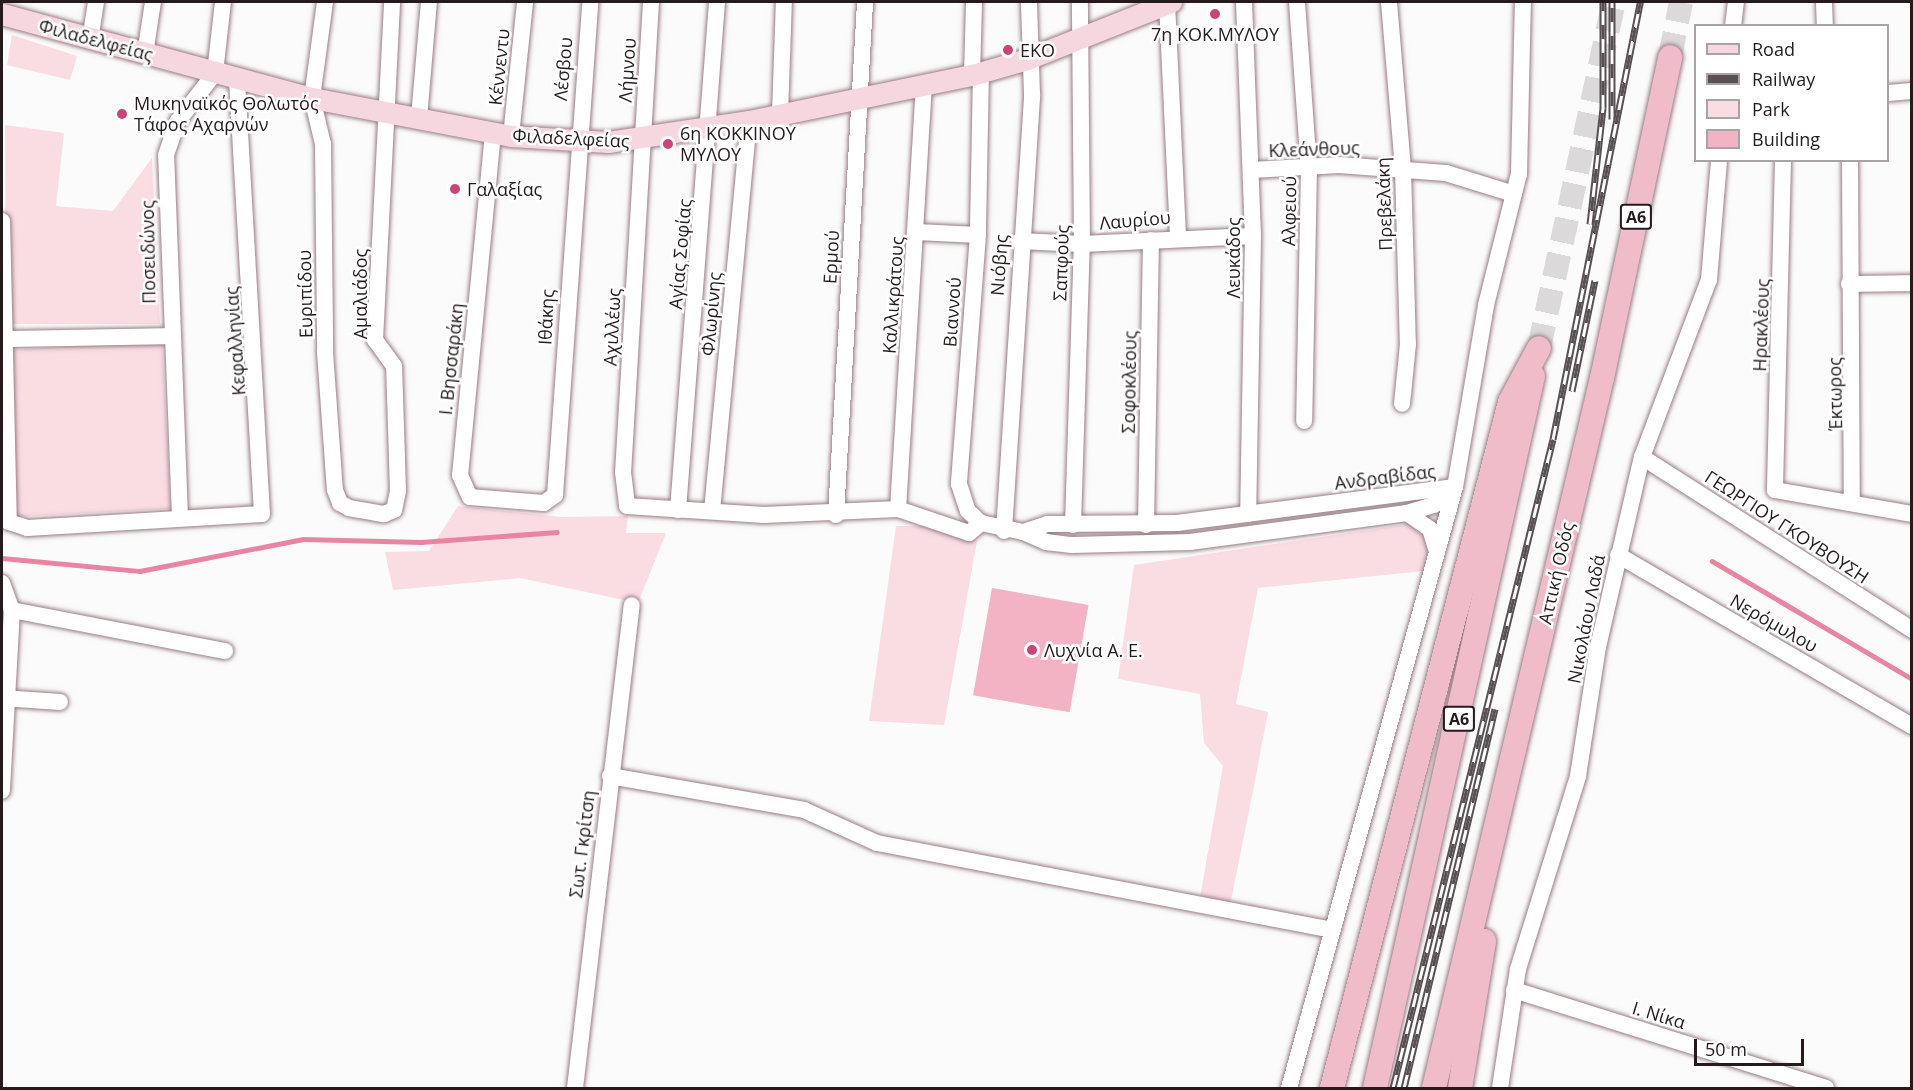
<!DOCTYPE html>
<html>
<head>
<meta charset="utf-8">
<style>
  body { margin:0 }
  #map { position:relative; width:1913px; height:1090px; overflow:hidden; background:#fbfbfb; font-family:"Open Sans",sans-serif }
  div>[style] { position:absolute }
  .green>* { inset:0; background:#fadce3; transform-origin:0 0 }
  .stream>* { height:4.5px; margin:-2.25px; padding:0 2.25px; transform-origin:2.25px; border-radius:2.25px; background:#e985a3 }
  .building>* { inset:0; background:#f3b3c4; transform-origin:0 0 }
  .highway-tunnel>* { height:24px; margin-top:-12px; transform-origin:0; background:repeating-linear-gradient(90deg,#dbd9da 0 24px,transparent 0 36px) }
  .roads { filter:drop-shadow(0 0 2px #987d84) drop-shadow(0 0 2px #987d84) }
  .minor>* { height:16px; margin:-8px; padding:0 8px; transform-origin:8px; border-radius:8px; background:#fff }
  .major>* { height:21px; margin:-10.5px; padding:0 10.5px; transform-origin:10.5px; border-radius:10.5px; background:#f6d7df }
  .highway>* { height:24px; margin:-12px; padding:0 12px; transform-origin:12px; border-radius:12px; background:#f0bcc9 }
  .rail>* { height:7px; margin-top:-3.5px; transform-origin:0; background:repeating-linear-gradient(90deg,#fff 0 14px,#585052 0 28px); box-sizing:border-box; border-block:2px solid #585052 }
  .dots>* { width:16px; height:16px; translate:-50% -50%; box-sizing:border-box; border:3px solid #fff; border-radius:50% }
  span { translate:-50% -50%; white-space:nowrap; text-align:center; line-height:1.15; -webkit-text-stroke:5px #fff; paint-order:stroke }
  .shield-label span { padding:2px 4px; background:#fff; border:2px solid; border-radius:4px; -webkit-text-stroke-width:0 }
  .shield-label { font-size:16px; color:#251b1d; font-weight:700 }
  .poi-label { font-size:18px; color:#251b1d }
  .left { translate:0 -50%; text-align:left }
  .street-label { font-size:18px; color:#251b1d }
  .frame { position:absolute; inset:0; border:3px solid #251b1d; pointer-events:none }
  .legend { position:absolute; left:1694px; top:24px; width:195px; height:138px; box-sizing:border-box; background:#fff; border:2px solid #a8a4a5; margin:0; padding:8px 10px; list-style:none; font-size:18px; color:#251b1d }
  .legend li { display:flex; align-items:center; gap:12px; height:30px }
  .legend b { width:30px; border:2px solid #a8a4a5 }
  .scale { position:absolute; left:1694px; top:1039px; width:110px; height:27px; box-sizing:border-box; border:3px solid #251b1d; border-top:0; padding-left:8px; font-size:18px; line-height:21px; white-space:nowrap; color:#251b1d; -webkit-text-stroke:4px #fff; paint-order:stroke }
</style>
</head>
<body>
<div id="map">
  <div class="green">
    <div style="clip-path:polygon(12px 35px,77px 56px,70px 80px,7px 65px)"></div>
    <div style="clip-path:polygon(5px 125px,64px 133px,56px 206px,113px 211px,152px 158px,160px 324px,6px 324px)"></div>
    <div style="left:162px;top:342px;width:167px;height:154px;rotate:87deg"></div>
    <div style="clip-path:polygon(458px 506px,562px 517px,628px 516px,626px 533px,666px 533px,638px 603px,520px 578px,393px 590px,385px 552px,429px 551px)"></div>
    <div style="clip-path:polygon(1448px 518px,1433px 570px,1258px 588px,1236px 704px,1268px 712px,1254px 786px,1230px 905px,1200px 898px,1223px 766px,1204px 743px,1200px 694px,1118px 679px,1134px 565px)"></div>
    <div style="clip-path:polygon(896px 526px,928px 526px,977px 541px,944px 725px,869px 721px)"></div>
  </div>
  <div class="stream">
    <div style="left:2px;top:558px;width:139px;rotate:5.4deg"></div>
    <div style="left:140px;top:571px;width:166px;rotate:-11.1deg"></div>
    <div style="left:303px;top:539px;width:118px;rotate:1.5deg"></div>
    <div style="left:421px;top:542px;width:136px;rotate:-4.2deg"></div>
    <div style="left:1712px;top:561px;width:232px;rotate:30.5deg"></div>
  </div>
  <div class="building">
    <div style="left:992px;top:588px;width:98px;height:109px;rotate:10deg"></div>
  </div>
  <div class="highway-tunnel">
    <div style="left:1670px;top:57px;width:56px;rotate:-78.7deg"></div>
    <div style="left:1539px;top:348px;width:354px;rotate:-77.8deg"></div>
  </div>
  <div class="roads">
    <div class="minor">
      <div style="left:325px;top:2px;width:97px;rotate:97.7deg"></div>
      <div style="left:312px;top:98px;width:47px;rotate:76.6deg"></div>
      <div style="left:323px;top:144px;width:208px;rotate:89.4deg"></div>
      <div style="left:325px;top:352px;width:138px;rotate:85.9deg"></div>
      <div style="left:335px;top:490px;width:14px;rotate:69deg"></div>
      <div style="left:340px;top:503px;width:10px;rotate:29deg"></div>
      <div style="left:349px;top:508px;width:36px;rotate:10deg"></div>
      <div style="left:384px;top:514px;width:11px;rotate:-22deg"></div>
      <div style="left:394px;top:510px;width:19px;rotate:-78deg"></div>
      <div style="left:398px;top:491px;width:125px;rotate:-91.8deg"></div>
      <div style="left:394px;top:366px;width:32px;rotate:-126deg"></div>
      <div style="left:375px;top:340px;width:338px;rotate:-87.1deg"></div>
      <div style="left:651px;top:2px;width:471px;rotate:93.4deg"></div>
      <div style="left:623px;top:472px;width:34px;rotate:83deg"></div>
      <div style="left:627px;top:506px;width:137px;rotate:3.8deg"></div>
      <div style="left:764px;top:515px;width:134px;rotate:-2.6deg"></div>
      <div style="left:898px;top:509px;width:75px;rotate:18.7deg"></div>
      <div style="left:969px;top:533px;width:16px;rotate:-40deg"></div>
      <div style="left:1244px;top:2px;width:234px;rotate:87.8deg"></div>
      <div style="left:1253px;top:236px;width:278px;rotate:91deg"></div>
      <div style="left:1297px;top:2px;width:166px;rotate:85.9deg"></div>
      <div style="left:1309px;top:168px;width:253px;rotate:91.1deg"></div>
      <div style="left:1389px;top:2px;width:168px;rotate:85.2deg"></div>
      <div style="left:1403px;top:169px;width:175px;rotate:88.4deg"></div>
      <div style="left:1408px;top:344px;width:60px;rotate:95.7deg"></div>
      <div style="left:1824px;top:2px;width:24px;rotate:88deg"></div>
      <div style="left:1167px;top:3px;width:233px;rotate:87.3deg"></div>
      <div style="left:1733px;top:26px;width:24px;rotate:-83deg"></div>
      <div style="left:90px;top:40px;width:38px;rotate:-81deg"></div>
      <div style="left:145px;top:54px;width:53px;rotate:-81.3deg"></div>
      <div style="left:981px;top:72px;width:163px;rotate:91.1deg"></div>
      <div style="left:978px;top:235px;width:250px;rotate:94.4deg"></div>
      <div style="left:959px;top:484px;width:28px;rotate:72deg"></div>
      <div style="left:968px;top:511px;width:18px;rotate:43deg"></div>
      <div style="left:981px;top:523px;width:43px;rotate:12.1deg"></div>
      <div style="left:1023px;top:532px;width:26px;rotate:-18deg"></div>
      <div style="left:1048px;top:524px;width:129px;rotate:-0.4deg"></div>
      <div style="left:1177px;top:523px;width:280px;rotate:-7.4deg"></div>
      <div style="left:972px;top:75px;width:73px;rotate:-88.4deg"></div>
      <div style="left:1888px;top:93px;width:24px;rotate:-5deg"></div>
      <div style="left:780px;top:114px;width:112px;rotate:-88deg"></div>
      <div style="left:419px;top:118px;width:116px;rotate:-85.1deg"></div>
      <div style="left:493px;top:133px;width:344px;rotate:95.5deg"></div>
      <div style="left:460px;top:475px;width:24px;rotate:66deg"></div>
      <div style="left:470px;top:497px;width:74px;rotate:4.6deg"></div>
      <div style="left:544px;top:503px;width:14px;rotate:-36deg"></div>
      <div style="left:555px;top:495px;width:494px;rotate:-85.9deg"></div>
      <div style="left:511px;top:136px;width:135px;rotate:-84deg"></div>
      <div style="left:1783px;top:160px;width:330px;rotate:91.4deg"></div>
      <div style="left:1775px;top:490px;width:139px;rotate:9.9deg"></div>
      <div style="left:1850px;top:160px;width:343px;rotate:89.7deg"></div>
      <div style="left:1252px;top:170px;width:87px;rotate:-3.3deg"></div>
      <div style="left:1339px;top:165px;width:107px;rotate:4.3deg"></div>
      <div style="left:1446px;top:173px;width:71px;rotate:17.2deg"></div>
      <div style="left:2px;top:221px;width:301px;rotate:88.7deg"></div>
      <div style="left:9px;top:522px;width:19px;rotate:18deg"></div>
      <div style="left:27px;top:528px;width:235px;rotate:-3.4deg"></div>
      <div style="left:262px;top:514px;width:435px;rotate:-93.3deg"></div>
      <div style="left:917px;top:232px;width:61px;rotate:2.8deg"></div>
      <div style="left:1020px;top:241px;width:62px;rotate:2.8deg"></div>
      <div style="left:1082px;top:244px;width:171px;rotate:-2.7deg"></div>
      <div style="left:1849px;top:284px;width:63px;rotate:-0.9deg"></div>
      <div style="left:4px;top:339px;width:165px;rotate:-1deg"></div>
      <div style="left:1642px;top:457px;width:321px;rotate:32.6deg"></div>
      <div style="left:898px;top:509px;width:426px;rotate:-86.5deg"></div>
      <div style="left:678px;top:510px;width:509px;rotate:-85.61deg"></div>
      <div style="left:712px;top:511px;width:392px;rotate:-84.6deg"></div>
      <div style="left:1407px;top:513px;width:28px;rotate:35deg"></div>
      <div style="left:1430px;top:529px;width:24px;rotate:73deg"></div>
      <div style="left:836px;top:515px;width:514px;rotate:-86.76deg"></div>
      <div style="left:180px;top:517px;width:362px;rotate:-92.2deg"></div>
      <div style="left:166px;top:155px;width:36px;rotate:-71deg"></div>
      <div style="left:178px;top:121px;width:61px;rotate:-52.4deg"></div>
      <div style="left:215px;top:73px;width:71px;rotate:-83.6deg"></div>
      <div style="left:1073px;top:525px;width:281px;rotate:-88.2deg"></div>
      <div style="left:1082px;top:244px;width:242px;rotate:-90.5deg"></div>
      <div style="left:1146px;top:525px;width:285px;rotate:-89deg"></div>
      <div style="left:1004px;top:531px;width:438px;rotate:-86.3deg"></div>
      <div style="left:1032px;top:94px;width:92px;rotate:-91.9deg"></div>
      <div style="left:1023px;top:532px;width:25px;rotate:23deg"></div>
      <div style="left:1046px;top:542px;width:26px;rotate:7deg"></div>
      <div style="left:1072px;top:545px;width:118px;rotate:-1.5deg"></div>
      <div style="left:1190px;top:542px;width:219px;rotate:-7.6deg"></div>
      <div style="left:1407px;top:513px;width:28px;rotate:-17deg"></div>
      <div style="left:1434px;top:505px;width:28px;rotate:-41deg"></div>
      <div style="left:1618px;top:555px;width:340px;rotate:30.2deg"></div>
      <div style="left:2px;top:583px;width:29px;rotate:70deg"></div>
      <div style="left:12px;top:610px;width:181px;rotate:93.2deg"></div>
      <div style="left:12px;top:610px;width:217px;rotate:10.9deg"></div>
      <div style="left:2px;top:698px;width:58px;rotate:3.9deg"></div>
      <div style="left:610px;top:776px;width:197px;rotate:9.9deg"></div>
      <div style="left:804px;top:810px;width:80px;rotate:24.3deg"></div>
      <div style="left:877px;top:843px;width:462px;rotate:10.8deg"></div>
      <div style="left:1514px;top:990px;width:327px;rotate:17.4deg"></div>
      <div style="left:575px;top:1088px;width:486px;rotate:-83.3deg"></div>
      <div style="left:1289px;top:1088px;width:624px;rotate:-74.56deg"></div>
      <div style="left:1455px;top:487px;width:185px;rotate:-80.3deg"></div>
      <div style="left:1486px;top:305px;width:135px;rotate:-75.9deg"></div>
      <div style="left:1519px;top:174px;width:172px;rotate:-88.7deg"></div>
      <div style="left:1500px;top:1088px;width:120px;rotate:-81.4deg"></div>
      <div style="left:1518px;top:969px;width:202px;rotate:-72.7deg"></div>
      <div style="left:1578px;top:776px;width:131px;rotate:-81.2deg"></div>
      <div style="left:1598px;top:647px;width:195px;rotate:-77deg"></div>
      <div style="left:1642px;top:457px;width:189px;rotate:-69.3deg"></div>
      <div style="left:1709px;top:280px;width:120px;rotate:-85.2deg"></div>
    </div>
    <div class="major">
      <div style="left:2px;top:14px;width:321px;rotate:15.2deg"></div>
      <div style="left:312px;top:98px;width:203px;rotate:10.8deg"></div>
      <div style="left:511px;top:136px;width:97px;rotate:3.5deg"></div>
      <div style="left:608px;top:142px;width:143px;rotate:-8.5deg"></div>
      <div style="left:749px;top:121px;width:228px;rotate:-11.7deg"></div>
      <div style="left:972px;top:75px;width:57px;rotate:-16.2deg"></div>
      <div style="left:1027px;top:59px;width:155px;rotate:-21.6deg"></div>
    </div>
    <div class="highway">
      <div style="left:1332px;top:1088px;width:709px;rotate:-75.45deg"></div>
      <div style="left:1510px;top:402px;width:61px;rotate:-61.8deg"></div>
      <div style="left:1375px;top:1088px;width:729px;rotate:-77.49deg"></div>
      <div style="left:1434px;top:1088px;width:730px;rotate:-76.69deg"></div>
      <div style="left:1602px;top:378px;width:328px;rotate:-78deg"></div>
      <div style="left:1460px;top:1088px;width:149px;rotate:-80.7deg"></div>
    </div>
  </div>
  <div class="rail">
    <div style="left:1612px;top:119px;width:117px;rotate:-90deg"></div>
    <div style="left:1590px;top:224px;width:117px;rotate:-83.6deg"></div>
    <div style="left:1603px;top:108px;width:106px;rotate:-90deg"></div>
    <div style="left:1572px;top:391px;width:113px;rotate:-78.3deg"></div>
    <div style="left:1393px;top:1088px;width:668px;rotate:-76.15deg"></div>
    <div style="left:1553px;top:439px;width:446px;rotate:-78.7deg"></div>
    <div style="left:1404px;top:1088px;width:390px;rotate:-76.5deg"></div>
  </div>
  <div class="dots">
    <div style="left:1215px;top:14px;background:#ce4377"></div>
    <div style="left:1008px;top:50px;background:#ce4377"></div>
    <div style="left:122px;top:114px;background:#ce4377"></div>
    <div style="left:668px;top:144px;background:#ce4377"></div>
    <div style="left:455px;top:189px;background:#ce4377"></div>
    <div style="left:1032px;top:650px;background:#ce4377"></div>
  </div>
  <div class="shield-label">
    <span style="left:1636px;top:217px">Α6</span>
    <span style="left:1459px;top:719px">Α6</span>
  </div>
  <div class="poi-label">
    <span style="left:1215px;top:34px">7η ΚΟΚ.ΜΥΛΟΥ</span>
    <span class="left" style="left:1020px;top:50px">EKO</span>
    <span class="left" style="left:134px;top:114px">Μυκηναϊκός Θολωτός<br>Τάφος Αχαρνών</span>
    <span class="left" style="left:680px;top:144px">6η ΚΟΚΚΙΝΟΥ<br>ΜΥΛΟΥ</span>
    <span class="left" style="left:467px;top:189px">Γαλαξίας</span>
    <span class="left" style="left:1044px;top:650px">Λυχνία A. E.</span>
  </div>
  <div class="street-label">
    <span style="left:96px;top:40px;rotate:15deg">Φιλαδελφείας</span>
    <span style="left:499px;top:67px;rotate:-84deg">Κέννεντυ</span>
    <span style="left:563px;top:69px;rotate:-85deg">Λέσβου</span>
    <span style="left:627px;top:70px;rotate:-86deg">Λήμνου</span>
    <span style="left:571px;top:138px;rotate:3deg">Φιλαδελφείας</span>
    <span style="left:1314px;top:149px;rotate:-2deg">Κλεάνθους</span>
    <span style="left:1384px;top:204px;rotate:-92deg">Πρεβελάκη</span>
    <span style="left:1289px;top:211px;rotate:-89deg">Αλφειού</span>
    <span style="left:1135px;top:220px;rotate:-5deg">Λαυρίου</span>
    <span style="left:148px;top:252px;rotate:-91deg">Ποσειδώνος</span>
    <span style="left:680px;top:254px;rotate:-85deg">Αγίας Σοφίας</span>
    <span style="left:831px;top:257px;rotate:-87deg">Ερμού</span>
    <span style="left:1233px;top:258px;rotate:-90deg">Λευκάδος</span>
    <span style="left:1061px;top:263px;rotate:-88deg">Σαπφούς</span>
    <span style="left:999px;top:265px;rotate:-86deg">Νιόβης</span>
    <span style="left:305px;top:294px;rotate:-91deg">Ευριπίδου</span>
    <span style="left:360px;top:294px;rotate:-90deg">Αμαλιάδος</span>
    <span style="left:893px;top:295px;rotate:-86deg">Καλλικράτους</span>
    <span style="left:952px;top:312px;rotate:-86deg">Βιαννού</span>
    <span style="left:711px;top:314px;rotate:-85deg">Φλωρίνης</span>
    <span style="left:546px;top:317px;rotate:-87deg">Ιθάκης</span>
    <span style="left:1761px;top:325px;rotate:-88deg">Ηρακλέους</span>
    <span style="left:612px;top:327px;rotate:-87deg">Αχιλλέως</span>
    <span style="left:235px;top:341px;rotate:-94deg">Κεφαλληνίας</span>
    <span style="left:451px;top:359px;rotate:-84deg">Ι. Βησσαράκη</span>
    <span style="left:1129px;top:382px;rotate:-89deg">Σοφοκλέους</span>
    <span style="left:1835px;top:394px;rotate:-91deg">Έκτωρος</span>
    <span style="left:1385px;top:477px;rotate:-7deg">Ανδραβίδας</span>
    <span style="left:1787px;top:527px;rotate:33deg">ΓΕΩΡΓΙΟΥ ΓΚΟΥΒΟΥΣΗ</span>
    <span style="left:1556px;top:573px;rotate:-77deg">Αττική Οδός</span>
    <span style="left:1586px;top:619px;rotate:-79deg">Νικολάου Λαδά</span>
    <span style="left:1774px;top:623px;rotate:30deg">Νερόμυλου</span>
    <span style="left:582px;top:844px;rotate:-83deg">Σωτ. Γκρίτση</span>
    <span style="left:1659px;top:1015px;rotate:17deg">Ι. Νίκα</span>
  </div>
  <div class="frame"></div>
  <ul class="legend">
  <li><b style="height:8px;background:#f6d7df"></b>Road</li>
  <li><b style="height:8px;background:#585052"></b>Railway</li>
  <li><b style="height:16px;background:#fadce3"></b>Park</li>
  <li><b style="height:16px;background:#f3b3c4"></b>Building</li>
  </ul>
  <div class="scale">50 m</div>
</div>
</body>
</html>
